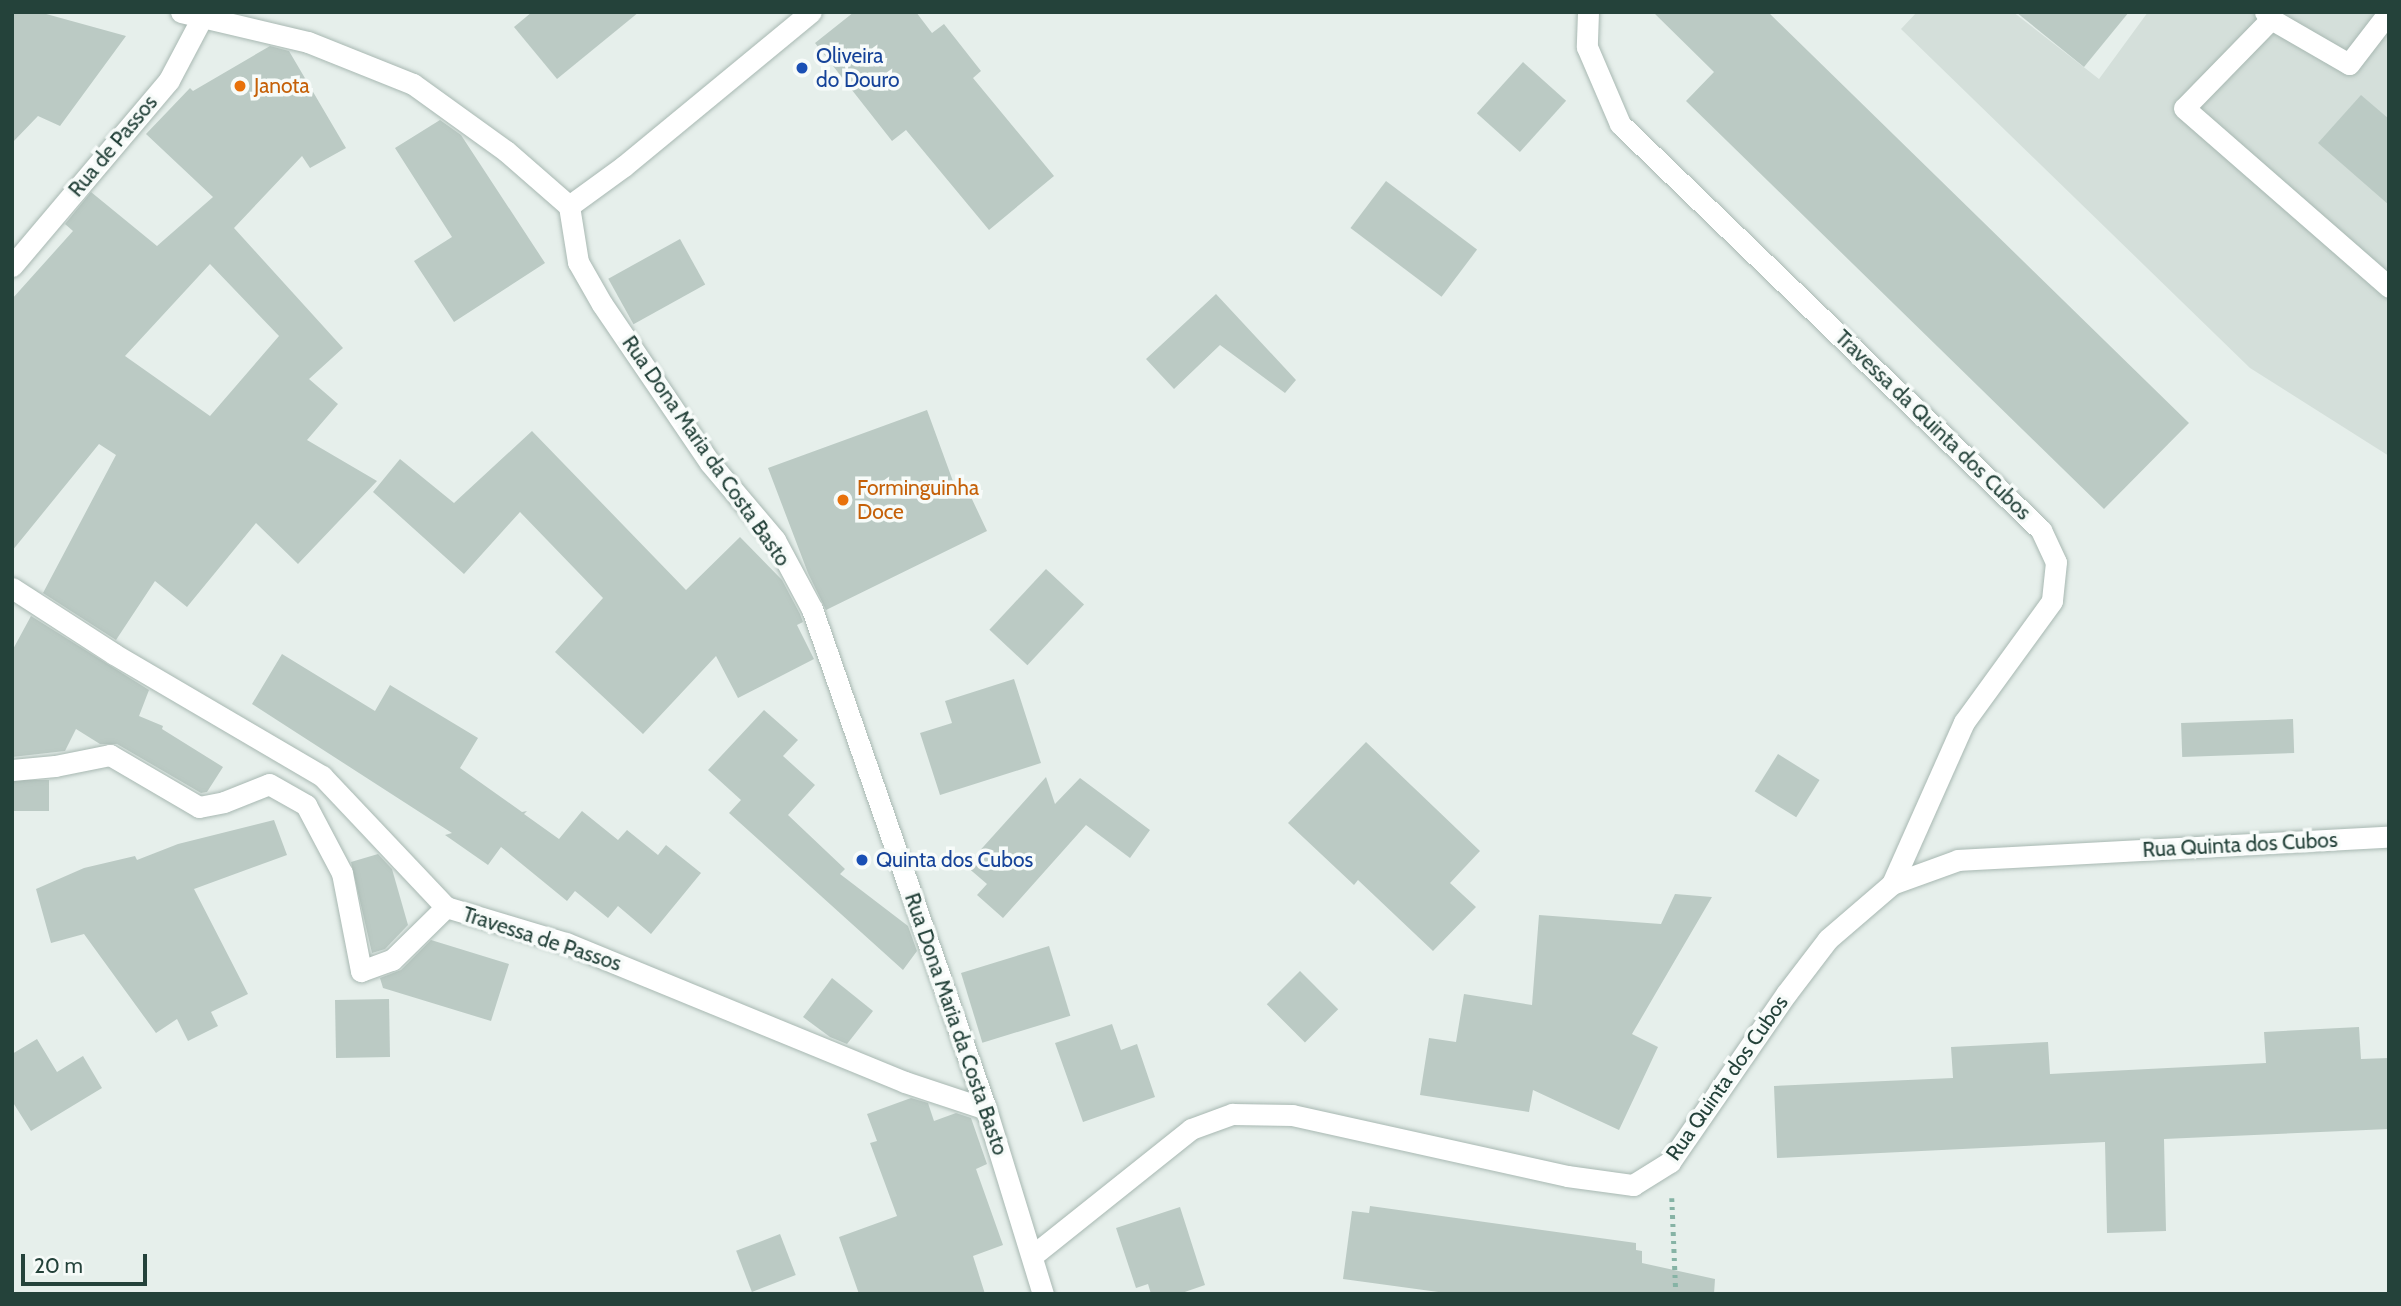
<!DOCTYPE html>
<html>
<head>
<meta charset="utf-8">
<style>
  body { margin:0 }
  #map { position:relative; width:2401px; height:1306px; overflow:hidden; background:#e6efeb; font-family:Cabin,sans-serif }
  div>[style] { position:absolute }
  .built>* { inset:0; background:#d4dfda }
  .building>* { inset:0; background:#bbcac4; transform-origin:0 0 }
  .path>* { height:4.5px; margin-top:-2.25px; transform-origin:0; background:repeating-linear-gradient(90deg,#86b3a5 0 3.5px,transparent 0 8.5px) }
  .roads { filter:drop-shadow(0 0 2px #a8b8b2) drop-shadow(0 0 2px #a8b8b2) }
  .minor>* { height:21px; margin:-10.5px; padding:0 10.5px; transform-origin:10.5px; border-radius:10.5px; background:#fff }
  .dots>* { width:19px; height:19px; translate:-50% -50%; box-sizing:border-box; border:4px solid #f7fbf9; border-radius:50% }
  span { translate:-50% -50%; white-space:nowrap; text-align:center; line-height:1.15; -webkit-text-stroke:7px #f7fbf9; paint-order:stroke }
  .transit-label { font-size:21px; color:#164399 }
  .left { translate:0 -50%; text-align:left }
  .food-label { font-size:21px; color:#c56008 }
  .street-label { font-size:21px; color:#24423a }
  .frame { position:absolute; inset:0; border:14px solid #24423a; pointer-events:none }
  .scale { position:absolute; left:21px; top:1254px; width:126px; height:32px; box-sizing:border-box; border:4px solid #24423a; border-top:0; padding-left:9px; font-size:21px; line-height:24px; white-space:nowrap; color:#24423a; -webkit-text-stroke:5px #f7fbf9; paint-order:stroke }
</style>
</head>
<body>
<div id="map">
  <div class="built">
    <div style="clip-path:polygon(1917px 12px,2013px 12px,2099px 79px,2148px 12px,2389px 12px,2389px 456px,2250px 368px,1901px 29px)"></div>
  </div>
  <div class="building">
    <div style="clip-path:polygon(12px 12px,39px 12px,126px 36px,60px 126px,38px 116px,12px 143px)"></div>
    <div style="clip-path:polygon(532px 12px,639px 12px,557px 79px,514px 27px)"></div>
    <div style="clip-path:polygon(854px 12px,916px 12px,932px 33px,944px 24px,981px 71px,973px 78px,1054px 176px,989px 230px,906px 130px,892px 141px,815px 43px)"></div>
    <div style="clip-path:polygon(1653px 12px,1768px 12px,2189px 423px,2104px 509px,1686px 101px,1714px 72px)"></div>
    <div style="clip-path:polygon(2016px 12px,2129px 12px,2084px 67px)"></div>
    <div style="clip-path:polygon(evenodd,270px 46px,289px 51px,346px 148px,310px 168px,302px 156px,234px 228px,343px 348px,309px 379px,338px 404px,307px 440px,377px 481px,298px 564px,256px 523px,187px 607px,155px 581px,116px 640px,43px 593px,116px 455px,99px 444px,12px 551px,12px 299px,73px 231px,65px 224px,91px 192px,157px 246px,213px 197px,146px 134px,190px 88px,193px 91px,270px 46px,210px 264px,279px 336px,210px 416px,125px 356px,210px 264px)"></div>
    <div style="left:1523px;top:62px;width:58px;height:69px;rotate:42deg"></div>
    <div style="clip-path:polygon(2361px 95px,2389px 119px,2389px 205px,2318px 143px)"></div>
    <div style="clip-path:polygon(440px 120px,461px 135px,545px 263px,454px 322px,414px 261px,452px 237px,395px 148px)"></div>
    <div style="left:1386px;top:181px;width:114px;height:59px;rotate:37deg"></div>
    <div style="left:680px;top:239px;width:52px;height:82px;rotate:61deg"></div>
    <div style="clip-path:polygon(1216px 294px,1296px 380px,1285px 393px,1220px 345px,1174px 389px,1146px 359px)"></div>
    <div style="clip-path:polygon(927px 410px,954px 484px,963px 480px,987px 531px,826px 610px,808px 573px,768px 468px)"></div>
    <div style="clip-path:polygon(532px 431px,686px 590px,740px 537px,782px 580px,800px 614px,803px 622px,797px 625px,814px 659px,738px 698px,716px 656px,643px 734px,555px 652px,603px 598px,520px 512px,464px 574px,373px 492px,400px 459px,454px 503px)"></div>
    <div style="left:1046px;top:569px;width:52px;height:83px;rotate:43deg"></div>
    <div style="clip-path:polygon(31px 616px,149px 690px,139px 716px,163px 726px,162px 729px,223px 767px,207px 792px,201px 793px,117px 744px,100px 744px,76px 729px,65px 751px,12px 757px,12px 651px)"></div>
    <div style="clip-path:polygon(282px 654px,375px 711px,390px 685px,478px 738px,460px 768px,522px 812px,527px 811px,524px 814px,559px 839px,582px 811px,618px 840px,627px 830px,658px 855px,666px 845px,701px 873px,651px 934px,618px 906px,608px 918px,575px 891px,567px 901px,501px 847px,488px 865px,445px 835px,452px 833px,252px 704px)"></div>
    <div style="clip-path:polygon(1014px 679px,1041px 763px,940px 795px,920px 733px,952px 723px,945px 701px)"></div>
    <div style="clip-path:polygon(764px 710px,798px 740px,783px 756px,815px 785px,788px 815px,845px 869px,840px 874px,908px 926px,917px 951px,903px 970px,729px 813px,741px 800px,708px 770px)"></div>
    <div style="left:2293px;top:719px;width:34px;height:112px;rotate:88deg"></div>
    <div style="clip-path:polygon(1366px 742px,1480px 851px,1450px 883px,1476px 907px,1433px 951px,1358px 880px,1354px 885px,1288px 823px)"></div>
    <div style="left:1778px;top:754px;width:49px;height:44px;rotate:32deg"></div>
    <div style="clip-path:polygon(1046px 777px,1055px 804px,1080px 778px,1150px 830px,1130px 858px,1086px 825px,1003px 918px,977px 895px,987px 884px,966px 866px)"></div>
    <div style="left:49px;top:780px;width:31px;height:37px;rotate:90deg"></div>
    <div style="clip-path:polygon(274px 820px,287px 855px,194px 889px,248px 994px,211px 1012px,218px 1026px,188px 1041px,177px 1019px,156px 1033px,84px 934px,51px 943px,36px 889px,84px 868px,135px 856px,137px 860px,178px 844px)"></div>
    <div style="clip-path:polygon(378px 854px,392px 869px,408px 925px,385px 949px,372px 953px,351px 862px)"></div>
    <div style="clip-path:polygon(1675px 894px,1712px 897px,1632px 1034px,1658px 1047px,1619px 1130px,1533px 1090px,1529px 1112px,1420px 1095px,1429px 1038px,1456px 1042px,1464px 994px,1532px 1005px,1539px 915px,1661px 924px)"></div>
    <div style="clip-path:polygon(431px 940px,509px 964px,491px 1021px,383px 988px,380px 978px,401px 970px)"></div>
    <div style="left:1049px;top:946px;width:73px;height:92px;rotate:73deg"></div>
    <div style="left:1300px;top:971px;width:54px;height:47px;rotate:45deg"></div>
    <div style="clip-path:polygon(832px 978px,873px 1011px,847px 1044px,830px 1037px,803px 1017px)"></div>
    <div style="left:389px;top:999px;width:58px;height:54px;rotate:89deg"></div>
    <div style="clip-path:polygon(1112px 1024px,1121px 1050px,1137px 1044px,1155px 1097px,1083px 1122px,1055px 1043px)"></div>
    <div style="clip-path:polygon(2359px 1027px,2361px 1059px,2389px 1058px,2389px 1129px,2164px 1139px,2166px 1231px,2107px 1233px,2105px 1142px,1777px 1158px,1774px 1086px,1953px 1078px,1951px 1047px,2048px 1042px,2050px 1074px,2266px 1063px,2264px 1032px)"></div>
    <div style="clip-path:polygon(37px 1039px,57px 1072px,83px 1056px,102px 1088px,31px 1131px,12px 1101px,12px 1054px)"></div>
    <div style="clip-path:polygon(911px 1098px,928px 1103px,934px 1121px,956px 1113px,971px 1118px,987px 1164px,976px 1169px,1003px 1245px,973px 1256px,985px 1294px,859px 1294px,839px 1237px,897px 1216px,870px 1143px,877px 1141px,867px 1114px)"></div>
    <div style="clip-path:polygon(1370px 1206px,1636px 1243px,1636px 1250px,1642px 1251px,1642px 1263px,1715px 1279px,1714px 1294px,1453px 1294px,1343px 1279px,1352px 1211px,1369px 1213px)"></div>
    <div style="clip-path:polygon(1180px 1207px,1205px 1285px,1179px 1294px,1151px 1294px,1148px 1284px,1136px 1288px,1116px 1228px)"></div>
    <div style="left:780px;top:1234px;width:44px;height:47px;rotate:69deg"></div>
  </div>
  <div class="path">
    <div style="left:1672px;top:1198px;width:96px;rotate:87.6deg"></div>
  </div>
  <div class="roads">
    <div class="minor">
      <div style="left:181px;top:12px;width:130px;rotate:13.3deg"></div>
      <div style="left:308px;top:42px;width:113px;rotate:21.8deg"></div>
      <div style="left:413px;top:84px;width:115px;rotate:35.8deg"></div>
      <div style="left:506px;top:151px;width:84px;rotate:41.1deg"></div>
      <div style="left:569px;top:206px;width:57px;rotate:80.9deg"></div>
      <div style="left:578px;top:262px;width:48px;rotate:60.3deg"></div>
      <div style="left:602px;top:304px;width:192px;rotate:55.8deg"></div>
      <div style="left:710px;top:463px;width:101px;rotate:49.8deg"></div>
      <div style="left:775px;top:540px;width:78px;rotate:61.8deg"></div>
      <div style="left:812px;top:609px;width:529px;rotate:70.81deg"></div>
      <div style="left:986px;top:1109px;width:194px;rotate:72.9deg"></div>
      <div style="left:1588px;top:12px;width:35px;rotate:92deg"></div>
      <div style="left:1587px;top:47px;width:84px;rotate:66.8deg"></div>
      <div style="left:1620px;top:124px;width:585px;rotate:43.96deg"></div>
      <div style="left:2041px;top:530px;width:35px;rotate:65deg"></div>
      <div style="left:2056px;top:562px;width:39px;rotate:96deg"></div>
      <div style="left:2052px;top:601px;width:150px;rotate:126deg"></div>
      <div style="left:1964px;top:722px;width:177px;rotate:114deg"></div>
      <div style="left:2265px;top:12px;width:9px;rotate:49deg"></div>
      <div style="left:2271px;top:19px;width:90px;rotate:30deg"></div>
      <div style="left:2349px;top:64px;width:66px;rotate:-52.4deg"></div>
      <div style="left:2271px;top:19px;width:124px;rotate:134.3deg"></div>
      <div style="left:2184px;top:108px;width:272px;rotate:41.1deg"></div>
      <div style="left:569px;top:206px;width:68px;rotate:-36deg"></div>
      <div style="left:624px;top:166px;width:242px;rotate:-39.5deg"></div>
      <div style="left:12px;top:266px;width:243px;rotate:-49.8deg"></div>
      <div style="left:169px;top:80px;width:77px;rotate:-62.1deg"></div>
      <div style="left:12px;top:588px;width:121px;rotate:32.9deg"></div>
      <div style="left:114px;top:654px;width:241px;rotate:30.4deg"></div>
      <div style="left:322px;top:776px;width:180px;rotate:46.6deg"></div>
      <div style="left:446px;top:907px;width:125px;rotate:16.7deg"></div>
      <div style="left:566px;top:943px;width:366px;rotate:22.3deg"></div>
      <div style="left:905px;top:1082px;width:85px;rotate:18.4deg"></div>
      <div style="left:12px;top:770px;width:43px;rotate:-5.3deg"></div>
      <div style="left:55px;top:766px;width:56px;rotate:-11.3deg"></div>
      <div style="left:110px;top:755px;width:103px;rotate:30.3deg"></div>
      <div style="left:199px;top:807px;width:25px;rotate:-11deg"></div>
      <div style="left:224px;top:802px;width:48px;rotate:-21.8deg"></div>
      <div style="left:269px;top:784px;width:43px;rotate:29.6deg"></div>
      <div style="left:306px;top:805px;width:77px;rotate:62.1deg"></div>
      <div style="left:342px;top:873px;width:100px;rotate:79deg"></div>
      <div style="left:361px;top:971px;width:33px;rotate:-20deg"></div>
      <div style="left:392px;top:960px;width:76px;rotate:-44.5deg"></div>
      <div style="left:1032px;top:1256px;width:203px;rotate:-38.6deg"></div>
      <div style="left:1191px;top:1129px;width:44px;rotate:-20.1deg"></div>
      <div style="left:1232px;top:1114px;width:60px;rotate:1deg"></div>
      <div style="left:1292px;top:1115px;width:282px;rotate:12.5deg"></div>
      <div style="left:1567px;top:1176px;width:67px;rotate:7.8deg"></div>
      <div style="left:1633px;top:1185px;width:44px;rotate:-31.9deg"></div>
      <div style="left:1670px;top:1162px;width:204px;rotate:-55.4deg"></div>
      <div style="left:1786px;top:994px;width:69px;rotate:-52.6deg"></div>
      <div style="left:1828px;top:939px;width:84px;rotate:-40.7deg"></div>
      <div style="left:1892px;top:884px;width:70px;rotate:-20deg"></div>
      <div style="left:1958px;top:860px;width:432px;rotate:-3.1deg"></div>
    </div>
  </div>
  <div class="dots">
    <div style="left:802px;top:68px;background:#1a4fb4"></div>
    <div style="left:240px;top:86px;background:#e8710a"></div>
    <div style="left:843px;top:500px;background:#e8710a"></div>
    <div style="left:862px;top:860px;background:#1a4fb4"></div>
  </div>
  <div class="transit-label">
    <span class="left" style="left:816px;top:68px">Oliveira<br>do Douro</span>
    <span class="left" style="left:876px;top:860px">Quinta dos Cubos</span>
  </div>
  <div class="food-label">
    <span class="left" style="left:254px;top:86px">Janota</span>
    <span class="left" style="left:857px;top:500px">Forminguinha<br>Doce</span>
  </div>
  <div class="street-label">
    <span style="left:113px;top:146px;rotate:-50deg">Rua de Passos</span>
    <span style="left:1933px;top:425px;rotate:44deg">Travessa da Quinta dos Cubos</span>
    <span style="left:706px;top:451px;rotate:55deg">Rua Dona Maria da Costa Basto</span>
    <span style="left:2240px;top:845px;rotate:-3deg">Rua Quinta dos Cubos</span>
    <span style="left:542px;top:939px;rotate:18deg">Travessa de Passos</span>
    <span style="left:956px;top:1024px;rotate:71deg">Rua Dona Maria da Costa Basto</span>
    <span style="left:1727px;top:1078px;rotate:-55deg">Rua Quinta dos Cubos</span>
  </div>
  <div class="frame"></div>
  <div class="scale">20 m</div>
</div>
</body>
</html>
